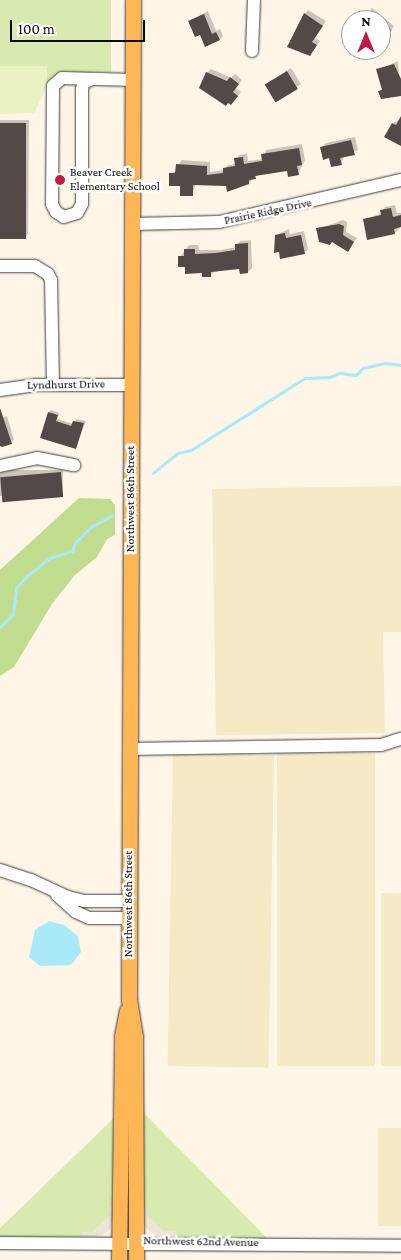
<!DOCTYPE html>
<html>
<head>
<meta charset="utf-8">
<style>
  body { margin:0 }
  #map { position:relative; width:401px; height:1260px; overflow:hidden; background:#fff6e7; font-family:"Crimson Pro",serif }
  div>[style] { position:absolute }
  .farmland>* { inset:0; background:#f6e9c6; transform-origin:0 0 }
  .green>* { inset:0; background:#d9eab0 }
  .forest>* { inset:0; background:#c0dc8e }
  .pitch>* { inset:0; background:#eaf1c2 }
  .plaza>* { inset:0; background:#ede4d8 }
  .water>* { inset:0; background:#a9eaf9 }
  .shadow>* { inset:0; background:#0003; transform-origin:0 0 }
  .stream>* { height:2.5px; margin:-1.25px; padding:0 1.25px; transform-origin:1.25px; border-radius:1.25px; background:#a9eaf9 }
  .building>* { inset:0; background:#534946; transform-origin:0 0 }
  .roads { filter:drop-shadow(0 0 1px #3d3d3d) drop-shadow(0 0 1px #3d3d3d) }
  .minor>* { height:12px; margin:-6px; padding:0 6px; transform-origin:6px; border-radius:6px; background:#fff }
  .major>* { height:15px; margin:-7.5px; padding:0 7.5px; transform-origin:7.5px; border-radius:7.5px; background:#ffb657 }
  .dots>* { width:14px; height:14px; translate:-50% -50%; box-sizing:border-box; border:2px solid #fff; border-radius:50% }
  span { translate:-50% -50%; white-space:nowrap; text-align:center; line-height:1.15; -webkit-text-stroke:5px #fff; paint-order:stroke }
  .poi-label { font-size:12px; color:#0a0a0a }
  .left { translate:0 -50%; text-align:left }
  .street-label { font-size:12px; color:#0a0a0a }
  .north { position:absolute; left:341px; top:10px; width:50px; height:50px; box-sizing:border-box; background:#fff; border:1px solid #9d9d9d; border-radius:50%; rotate:0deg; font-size:14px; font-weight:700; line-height:20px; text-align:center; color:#0a0a0a }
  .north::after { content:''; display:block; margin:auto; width:18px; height:22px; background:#c01c43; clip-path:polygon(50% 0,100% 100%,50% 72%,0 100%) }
  .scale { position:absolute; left:10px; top:20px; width:135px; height:22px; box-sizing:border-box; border:2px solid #0a0a0a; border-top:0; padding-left:6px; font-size:15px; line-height:18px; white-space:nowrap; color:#0a0a0a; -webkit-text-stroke:4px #fff; paint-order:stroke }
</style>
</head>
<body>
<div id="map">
  <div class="farmland">
    <div style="clip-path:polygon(401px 486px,401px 632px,383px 632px,385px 733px,216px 735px,212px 489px)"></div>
    <div style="left:173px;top:753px;width:101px;height:313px;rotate:1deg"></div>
    <div style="left:277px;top:753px;width:98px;height:313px"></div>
    <div style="left:381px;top:893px;width:20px;height:173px"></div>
    <div style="left:378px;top:1128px;width:23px;height:98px"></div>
  </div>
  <div class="green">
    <div style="clip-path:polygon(0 0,111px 0,111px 72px,63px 72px,53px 77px,47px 86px,46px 66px,0 66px)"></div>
    <div style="clip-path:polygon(143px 1112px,267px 1238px,162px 1237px,149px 1231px,145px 1226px,142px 1207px)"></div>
    <div style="clip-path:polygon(114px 1118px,115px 1207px,109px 1231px,96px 1236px,0 1238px,0 1228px)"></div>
  </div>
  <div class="forest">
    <div style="clip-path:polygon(79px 498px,110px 499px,115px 505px,115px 535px,107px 539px,97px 557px,74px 576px,52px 604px,14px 667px,0 676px,0 570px)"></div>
  </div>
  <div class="pitch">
    <div style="clip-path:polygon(0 66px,47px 66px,47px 86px,34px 113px,0 114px)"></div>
  </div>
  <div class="plaza">
    <div style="clip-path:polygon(110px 1207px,115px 1207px,110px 1229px,102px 1235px,82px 1236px,82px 1232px,92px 1232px,110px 1215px)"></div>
    <div style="clip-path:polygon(142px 1207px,147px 1207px,147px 1215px,164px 1231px,175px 1231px,175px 1237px,158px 1236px,149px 1231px,143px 1223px)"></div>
  </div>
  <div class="water">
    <div style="clip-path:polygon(49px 921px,64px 925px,78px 936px,81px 952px,71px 965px,40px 966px,29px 957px,35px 930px)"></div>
  </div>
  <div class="shadow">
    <div style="clip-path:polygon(372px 8px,394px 26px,384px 44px,381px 20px,356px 20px,361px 13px,366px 16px)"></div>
    <div style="clip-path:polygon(308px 10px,326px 21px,315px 38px,320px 41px,313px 51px,305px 14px)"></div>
    <div style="clip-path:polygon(208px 11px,216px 31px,220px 29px,223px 36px,220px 39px,201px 33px,190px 21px)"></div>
    <div style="clip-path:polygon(398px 61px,401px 94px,380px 91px,383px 88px,378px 70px)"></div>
    <div style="clip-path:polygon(291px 68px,301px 84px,277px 101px,270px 82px)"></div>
    <div style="clip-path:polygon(211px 69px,231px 78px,235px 74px,242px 80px,236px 88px,241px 92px,235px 100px,207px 73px)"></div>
    <div style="clip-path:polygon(401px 119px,401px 145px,393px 123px)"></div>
    <div style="clip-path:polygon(0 120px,29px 120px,28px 234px,25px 238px,0 238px)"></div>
    <div style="clip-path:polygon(355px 137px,358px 150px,344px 156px,341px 164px,322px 147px,326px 143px)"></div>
    <div style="clip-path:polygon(302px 144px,305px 160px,298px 174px,288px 170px,259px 174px,249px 183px,196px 184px,192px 194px,171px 174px,177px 170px,181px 160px,210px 162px,210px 172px,224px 170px,228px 165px,236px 164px,239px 155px,247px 154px,248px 161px,263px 159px,266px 150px)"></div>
    <div style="clip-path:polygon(395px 205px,397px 213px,401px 213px,401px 226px,395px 233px,364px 220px,382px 213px,385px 207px)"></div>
    <div style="clip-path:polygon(343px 220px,347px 222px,346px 232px,357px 238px,348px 251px,318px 229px)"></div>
    <div style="clip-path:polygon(289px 229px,290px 234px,304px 231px,308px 249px,304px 253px,276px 235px)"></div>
    <div style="clip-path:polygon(251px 240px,252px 268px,248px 272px,240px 267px,214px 272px,210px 275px,186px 265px,180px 257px,189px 245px,198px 245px,199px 250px,221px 250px,236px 247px,240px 241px)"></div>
    <div style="clip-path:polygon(51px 410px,59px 413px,57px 419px,73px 424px,77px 419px,86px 421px,76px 448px,49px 412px)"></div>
    <div style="clip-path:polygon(7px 416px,14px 440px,0 446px,0 418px)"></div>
    <div style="left:63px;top:470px;width:26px;height:63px;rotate:90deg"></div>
  </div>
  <div class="stream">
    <div style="left:153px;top:473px;width:32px;rotate:-39deg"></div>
    <div style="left:178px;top:453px;width:13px;rotate:-13deg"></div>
    <div style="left:191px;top:450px;width:135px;rotate:-32.3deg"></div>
    <div style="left:305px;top:378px;width:25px;rotate:-2deg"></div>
    <div style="left:330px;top:377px;width:11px;rotate:-22deg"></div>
    <div style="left:340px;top:373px;width:16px;rotate:7deg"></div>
    <div style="left:356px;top:375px;width:10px;rotate:-45deg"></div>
    <div style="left:363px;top:368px;width:22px;rotate:-13deg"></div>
    <div style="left:384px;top:363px;width:17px;rotate:7deg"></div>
    <div style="left:0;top:627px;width:18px;rotate:-45deg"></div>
    <div style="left:13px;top:614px;width:26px;rotate:-83deg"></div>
    <div style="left:16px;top:588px;width:18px;rotate:-47deg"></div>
    <div style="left:28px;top:575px;width:28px;rotate:-38deg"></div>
    <div style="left:50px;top:558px;width:23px;rotate:-18deg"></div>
    <div style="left:72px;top:551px;width:9px;rotate:-69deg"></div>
    <div style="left:75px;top:543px;width:23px;rotate:-45deg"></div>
    <div style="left:91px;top:527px;width:23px;rotate:-29deg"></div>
  </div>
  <div class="building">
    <div style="clip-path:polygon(304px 13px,323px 26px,312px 42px,317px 45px,310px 56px,287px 47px)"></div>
    <div style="clip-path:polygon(204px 14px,212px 34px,216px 32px,220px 40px,205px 47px,200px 35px,195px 37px,188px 21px)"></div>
    <div style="clip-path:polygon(381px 24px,391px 30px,381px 51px)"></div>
    <div style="clip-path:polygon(394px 64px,401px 79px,401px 96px,381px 99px,378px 91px,382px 90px,376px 69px)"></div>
    <div style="left:287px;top:71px;width:21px;height:26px;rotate:59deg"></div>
    <div style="clip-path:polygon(206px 72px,227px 81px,230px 77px,239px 84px,233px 92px,238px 96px,231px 105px,228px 103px,226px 106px,199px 88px)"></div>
    <div style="clip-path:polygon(401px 116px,401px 146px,384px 137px,392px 123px,396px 125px)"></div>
    <div style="left:0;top:123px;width:26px;height:116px"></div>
    <div style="clip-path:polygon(351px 140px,355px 155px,340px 158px,342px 165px,331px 167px,329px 158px,323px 160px,320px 147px)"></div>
    <div style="clip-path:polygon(299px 148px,302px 165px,297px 166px,299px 175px,288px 177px,287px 171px,255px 176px,256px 179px,249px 180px,249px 184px,227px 192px,226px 186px,193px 185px,193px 196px,180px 196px,180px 186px,169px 186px,169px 173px,175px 173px,176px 164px,207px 166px,207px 175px,223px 173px,223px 168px,235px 166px,234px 158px,243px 157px,244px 164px,262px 161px,261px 154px)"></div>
    <div style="clip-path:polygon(391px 208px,393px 217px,401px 215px,401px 227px,394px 229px,395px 234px,367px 240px,363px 219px,381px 215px,380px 210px)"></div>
    <div style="clip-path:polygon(339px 224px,344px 226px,343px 235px,354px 242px,348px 252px,332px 242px,330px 245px,319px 242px,316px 228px)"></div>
    <div style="clip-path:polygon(285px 233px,286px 238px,301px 235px,305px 254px,280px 259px,279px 252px,274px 253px,275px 235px)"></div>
    <div style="clip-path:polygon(248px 243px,248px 273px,240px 274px,239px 269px,211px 272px,211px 277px,202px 277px,202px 273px,185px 274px,185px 267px,178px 267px,178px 256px,184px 256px,184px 249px,195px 249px,195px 254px,216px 253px,235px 250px,235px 244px)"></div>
    <div style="clip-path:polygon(0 408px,12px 444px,2px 447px,0 446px)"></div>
    <div style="clip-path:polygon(48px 412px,58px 415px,56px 421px,71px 426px,73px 421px,84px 423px,76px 449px,40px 438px)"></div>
    <div style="left:61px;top:472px;width:25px;height:61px;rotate:85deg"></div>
  </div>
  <div class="roads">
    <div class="minor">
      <div style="left:252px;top:51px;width:51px;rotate:-87.8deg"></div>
      <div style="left:90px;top:80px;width:8px;rotate:157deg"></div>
      <div style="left:83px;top:83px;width:7px;rotate:98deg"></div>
      <div style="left:82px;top:90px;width:114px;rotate:90deg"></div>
      <div style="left:82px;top:204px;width:10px;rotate:119deg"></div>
      <div style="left:77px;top:213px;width:14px;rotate:163deg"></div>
      <div style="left:64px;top:217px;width:9px;rotate:-148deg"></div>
      <div style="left:56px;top:212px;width:9px;rotate:-117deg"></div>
      <div style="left:52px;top:204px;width:118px;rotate:-89.5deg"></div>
      <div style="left:53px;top:86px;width:12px;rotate:-42deg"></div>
      <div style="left:62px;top:78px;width:71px;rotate:1.6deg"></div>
      <div style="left:133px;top:224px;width:86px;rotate:-1.3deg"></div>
      <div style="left:219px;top:222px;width:187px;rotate:-13deg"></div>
      <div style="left:0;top:266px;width:35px"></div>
      <div style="left:35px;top:266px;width:15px;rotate:32deg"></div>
      <div style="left:48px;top:274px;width:7px;rotate:63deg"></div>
      <div style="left:51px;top:280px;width:104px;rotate:88.9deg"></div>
      <div style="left:0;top:390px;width:36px;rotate:-8deg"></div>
      <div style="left:36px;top:385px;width:96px"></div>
      <div style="left:0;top:466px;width:38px;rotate:-12deg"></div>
      <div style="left:37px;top:458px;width:38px;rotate:11deg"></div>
      <div style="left:129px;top:749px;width:252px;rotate:-0.9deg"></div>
      <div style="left:381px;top:745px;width:21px;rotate:-17deg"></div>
      <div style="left:0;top:870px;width:33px;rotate:18deg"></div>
      <div style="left:31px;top:880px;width:41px;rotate:24.7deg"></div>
      <div style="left:68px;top:897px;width:16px;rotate:14deg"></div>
      <div style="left:84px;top:901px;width:45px"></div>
      <div style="left:57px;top:895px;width:25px;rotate:42deg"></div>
      <div style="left:76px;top:912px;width:14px;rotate:25deg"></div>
      <div style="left:89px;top:918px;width:40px"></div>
      <div style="left:0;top:1243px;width:401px;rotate:0.4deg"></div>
    </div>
    <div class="major">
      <div style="left:133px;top:0;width:999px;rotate:90.23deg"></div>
      <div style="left:129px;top:999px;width:37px;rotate:81deg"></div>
      <div style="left:135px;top:1036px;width:224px;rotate:89.7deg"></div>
      <div style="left:119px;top:1260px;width:224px;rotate:-89.2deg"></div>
      <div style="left:122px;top:1036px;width:26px;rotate:-79deg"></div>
    </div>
  </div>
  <div class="dots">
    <div style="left:60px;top:180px;background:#c01c43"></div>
  </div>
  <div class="poi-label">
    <span class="left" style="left:70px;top:180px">Beaver Creek<br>Elementary School</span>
  </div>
  <div class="street-label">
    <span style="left:268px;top:212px;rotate:-12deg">Prairie Ridge Drive</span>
    <span style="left:66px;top:385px;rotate:-1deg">Lyndhurst Drive</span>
    <span style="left:131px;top:499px;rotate:-90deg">Northwest 86th Street</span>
    <span style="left:129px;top:904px;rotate:-90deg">Northwest 86th Street</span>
    <span style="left:201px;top:1242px;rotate:1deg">Northwest 62nd Avenue</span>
  </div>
  <div class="north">N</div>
  <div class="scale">100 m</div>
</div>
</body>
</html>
